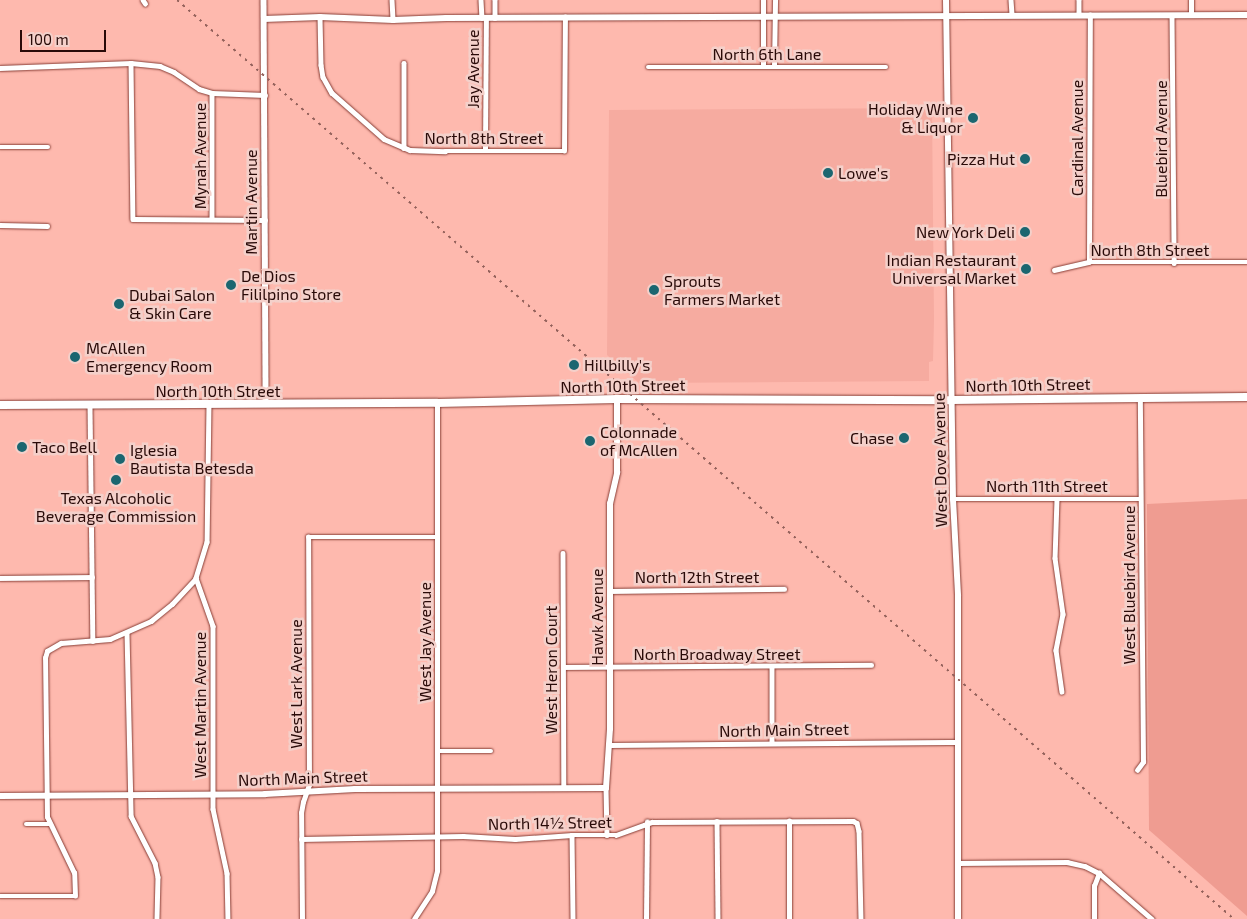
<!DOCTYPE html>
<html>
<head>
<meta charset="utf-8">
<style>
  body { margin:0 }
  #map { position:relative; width:1247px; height:919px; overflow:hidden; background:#feb9ae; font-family:"Exo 2",sans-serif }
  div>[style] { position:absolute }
  .built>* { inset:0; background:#f6aba0 }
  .green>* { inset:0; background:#ef9c91 }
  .roads { filter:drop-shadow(0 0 1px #883e36) drop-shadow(0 0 1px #883e36) }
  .minor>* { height:4.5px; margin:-2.25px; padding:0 2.25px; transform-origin:2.25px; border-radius:2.25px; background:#fff }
  .tertiary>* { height:5.5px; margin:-2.75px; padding:0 2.75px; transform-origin:2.75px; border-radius:2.75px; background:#fff }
  .secondary>* { height:6px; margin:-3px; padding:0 3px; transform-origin:3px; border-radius:3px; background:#fff }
  .primary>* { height:8px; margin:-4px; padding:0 4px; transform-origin:4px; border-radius:4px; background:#fff }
  .rail>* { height:2px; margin-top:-1px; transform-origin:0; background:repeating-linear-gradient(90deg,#92605a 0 2.5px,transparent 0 7.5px) }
  .dots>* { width:14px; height:14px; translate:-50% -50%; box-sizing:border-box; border:2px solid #f4d0ca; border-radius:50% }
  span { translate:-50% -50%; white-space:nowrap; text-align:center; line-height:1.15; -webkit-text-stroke:5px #f4d0ca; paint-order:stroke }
  .street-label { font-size:16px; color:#290a08 }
  .poi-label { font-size:16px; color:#290a08 }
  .right { translate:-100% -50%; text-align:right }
  .left { translate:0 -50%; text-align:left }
  .scale { position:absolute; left:20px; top:30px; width:86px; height:22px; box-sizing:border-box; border:2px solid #290a08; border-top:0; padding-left:6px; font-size:15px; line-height:18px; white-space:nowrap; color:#290a08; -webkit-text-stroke:4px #f4d0ca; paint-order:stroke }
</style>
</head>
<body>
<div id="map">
  <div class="built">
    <div style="clip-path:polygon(932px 108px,934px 320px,933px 361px,929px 362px,929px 381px,639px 383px,607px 355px,609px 110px)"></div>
  </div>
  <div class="green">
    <div style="clip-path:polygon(1247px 499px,1247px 916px,1149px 830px,1147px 504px)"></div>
  </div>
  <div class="roads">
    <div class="minor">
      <div style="left:143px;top:0;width:4px;rotate:56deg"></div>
      <div style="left:392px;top:0;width:20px;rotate:87deg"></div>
      <div style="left:481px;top:0;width:18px;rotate:87deg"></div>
      <div style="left:495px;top:0;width:18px;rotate:90deg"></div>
      <div style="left:1011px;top:0;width:15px;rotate:86deg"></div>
      <div style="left:1079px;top:0;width:15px;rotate:90deg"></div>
      <div style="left:1172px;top:15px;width:248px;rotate:89.5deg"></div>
      <div style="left:1191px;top:15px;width:15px;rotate:-90deg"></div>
      <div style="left:320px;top:17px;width:48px;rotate:88.8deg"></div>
      <div style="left:321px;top:65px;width:12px;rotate:81deg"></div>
      <div style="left:323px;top:77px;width:18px;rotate:61deg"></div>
      <div style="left:332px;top:93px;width:69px;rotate:41.5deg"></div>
      <div style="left:384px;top:139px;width:28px;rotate:23deg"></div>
      <div style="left:410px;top:150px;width:35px;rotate:2deg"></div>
      <div style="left:445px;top:151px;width:119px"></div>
      <div style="left:564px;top:151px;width:134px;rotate:-89.6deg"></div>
      <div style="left:131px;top:63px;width:156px;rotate:89.3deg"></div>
      <div style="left:133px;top:219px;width:132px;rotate:0.4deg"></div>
      <div style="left:404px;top:63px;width:85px;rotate:90deg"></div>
      <div style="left:763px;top:66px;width:66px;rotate:-90deg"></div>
      <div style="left:774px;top:66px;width:66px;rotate:-89.1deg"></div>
      <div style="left:648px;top:67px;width:238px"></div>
      <div style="left:0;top:68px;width:131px;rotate:-2.2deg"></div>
      <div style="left:131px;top:63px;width:29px;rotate:6deg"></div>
      <div style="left:160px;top:66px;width:15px;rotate:23deg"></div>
      <div style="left:174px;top:72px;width:30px;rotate:34deg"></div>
      <div style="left:199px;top:89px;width:14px;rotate:17deg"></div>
      <div style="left:212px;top:93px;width:53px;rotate:2.2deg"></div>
      <div style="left:212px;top:93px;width:126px;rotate:90deg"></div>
      <div style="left:0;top:147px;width:48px"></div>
      <div style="left:485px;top:150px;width:132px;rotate:-89.6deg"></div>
      <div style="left:0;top:225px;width:47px;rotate:1.2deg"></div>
      <div style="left:1089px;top:262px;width:247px;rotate:-89.8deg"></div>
      <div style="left:1054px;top:270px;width:36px;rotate:-13deg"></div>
      <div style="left:1089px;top:262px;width:158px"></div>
      <div style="left:209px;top:404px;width:138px;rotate:90.8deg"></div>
      <div style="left:207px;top:542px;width:38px;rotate:107deg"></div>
      <div style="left:196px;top:578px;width:51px;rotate:70.5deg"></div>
      <div style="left:213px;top:626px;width:183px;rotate:90deg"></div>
      <div style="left:213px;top:809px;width:66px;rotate:77.7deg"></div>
      <div style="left:227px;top:873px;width:46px;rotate:88.8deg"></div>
      <div style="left:90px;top:406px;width:235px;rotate:89.3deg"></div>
      <div style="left:953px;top:499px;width:188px"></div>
      <div style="left:1057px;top:499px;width:59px;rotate:91.9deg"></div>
      <div style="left:1055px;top:558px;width:57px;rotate:81.9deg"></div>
      <div style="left:1063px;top:614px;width:37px;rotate:101deg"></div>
      <div style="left:1056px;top:650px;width:42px;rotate:81.9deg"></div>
      <div style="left:563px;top:553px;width:235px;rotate:89.8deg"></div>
      <div style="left:0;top:578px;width:92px;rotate:-0.6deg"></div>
      <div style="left:611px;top:591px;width:173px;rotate:-0.7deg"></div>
      <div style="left:127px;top:633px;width:183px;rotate:88.7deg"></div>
      <div style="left:131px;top:816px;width:53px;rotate:62.9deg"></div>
      <div style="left:155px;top:863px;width:14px;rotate:78deg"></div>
      <div style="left:158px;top:877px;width:42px;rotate:91.4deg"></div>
      <div style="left:563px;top:667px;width:308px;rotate:-0.4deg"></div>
      <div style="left:772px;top:667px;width:76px;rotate:90deg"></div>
      <div style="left:610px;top:745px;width:348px;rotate:-0.5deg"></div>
      <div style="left:438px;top:751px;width:53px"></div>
      <div style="left:1137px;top:770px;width:10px;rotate:-53deg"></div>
      <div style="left:1143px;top:762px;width:365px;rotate:-90.5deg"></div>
      <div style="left:606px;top:788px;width:47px;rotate:88.8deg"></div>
      <div style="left:717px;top:821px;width:98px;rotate:89.4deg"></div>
      <div style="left:26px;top:824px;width:23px"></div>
      <div style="left:572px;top:835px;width:84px;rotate:89.3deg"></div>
      <div style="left:301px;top:839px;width:162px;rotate:-1.1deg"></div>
      <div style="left:463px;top:836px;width:52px;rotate:3.3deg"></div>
      <div style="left:515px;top:839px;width:57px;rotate:-4deg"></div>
      <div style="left:572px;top:835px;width:44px"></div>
      <div style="left:616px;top:835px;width:38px;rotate:-20deg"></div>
      <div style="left:652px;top:822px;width:201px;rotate:-0.3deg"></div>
      <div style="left:853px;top:821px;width:4px;rotate:27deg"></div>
      <div style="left:857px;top:823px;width:8px;rotate:76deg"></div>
      <div style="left:859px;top:831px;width:88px;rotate:88.7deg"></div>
      <div style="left:958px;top:863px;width:109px;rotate:-0.5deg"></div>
      <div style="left:1067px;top:862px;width:18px;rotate:13deg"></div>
      <div style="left:1085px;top:866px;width:16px;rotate:27deg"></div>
      <div style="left:1099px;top:873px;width:70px;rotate:41deg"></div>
      <div style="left:0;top:896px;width:75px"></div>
      <div style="left:75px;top:896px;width:23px;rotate:-92deg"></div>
      <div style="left:74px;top:873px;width:62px;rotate:-115.7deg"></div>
      <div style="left:47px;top:817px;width:159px;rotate:-90.7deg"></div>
      <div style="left:45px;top:658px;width:7px;rotate:-74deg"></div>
      <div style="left:47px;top:651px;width:16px;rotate:-30deg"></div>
      <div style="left:61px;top:643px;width:49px;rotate:-4.7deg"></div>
      <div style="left:110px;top:639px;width:45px;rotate:-23.7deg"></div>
      <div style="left:151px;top:621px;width:27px;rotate:-39deg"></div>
      <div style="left:172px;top:604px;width:35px;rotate:-47deg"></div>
      <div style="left:302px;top:919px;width:106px;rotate:-90.5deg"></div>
      <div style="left:301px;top:813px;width:11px;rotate:-80deg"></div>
      <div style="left:303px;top:802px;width:18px;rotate:-71deg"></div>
      <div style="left:309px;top:785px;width:248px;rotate:-90.2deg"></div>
      <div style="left:308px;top:537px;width:129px"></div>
      <div style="left:414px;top:919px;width:33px;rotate:-57deg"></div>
      <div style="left:432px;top:891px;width:21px;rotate:-76deg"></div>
      <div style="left:437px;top:871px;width:468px;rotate:-90deg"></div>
      <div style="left:646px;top:919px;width:97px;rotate:-89.4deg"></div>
      <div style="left:789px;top:919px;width:98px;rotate:-90deg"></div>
      <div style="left:1094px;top:919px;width:33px;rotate:-90deg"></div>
      <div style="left:1094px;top:886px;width:14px;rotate:-69deg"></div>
    </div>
    <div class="tertiary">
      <div style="left:264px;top:0;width:404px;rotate:89.7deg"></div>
      <div style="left:264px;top:19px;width:56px;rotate:-2deg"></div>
      <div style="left:320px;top:17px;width:73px;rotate:2.4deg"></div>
      <div style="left:393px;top:20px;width:53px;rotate:-2.2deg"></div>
      <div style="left:446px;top:18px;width:801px;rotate:-0.21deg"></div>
      <div style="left:0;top:796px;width:265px;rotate:-0.4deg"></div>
      <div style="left:265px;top:794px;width:90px;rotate:-3.2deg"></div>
      <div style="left:355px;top:789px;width:251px;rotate:-0.2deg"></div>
      <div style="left:606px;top:788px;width:59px;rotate:-86.1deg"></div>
      <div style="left:610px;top:729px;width:225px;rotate:-90deg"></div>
      <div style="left:610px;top:504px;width:32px;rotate:-77deg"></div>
      <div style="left:617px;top:473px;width:74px;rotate:-90deg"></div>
    </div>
    <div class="secondary">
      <div style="left:946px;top:0;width:499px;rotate:89.2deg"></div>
      <div style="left:953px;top:499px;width:97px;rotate:87deg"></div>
      <div style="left:958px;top:596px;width:323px;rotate:90deg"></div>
    </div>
    <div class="primary">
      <div style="left:0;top:405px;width:437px;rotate:-0.3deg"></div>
      <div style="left:437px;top:403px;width:180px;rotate:-1.3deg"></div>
      <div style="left:617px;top:399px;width:335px;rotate:0.2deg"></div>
      <div style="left:952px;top:400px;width:295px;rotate:-0.6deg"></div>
    </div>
  </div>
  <div class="rail">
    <div style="left:177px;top:0;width:1401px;rotate:41.01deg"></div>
  </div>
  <div class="dots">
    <div style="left:973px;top:118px;background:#1b6670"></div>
    <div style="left:1025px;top:159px;background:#1b6670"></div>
    <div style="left:828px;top:173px;background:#1b6670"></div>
    <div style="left:1025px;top:232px;background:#1b6670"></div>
    <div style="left:1026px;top:269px;background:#1b6670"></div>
    <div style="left:231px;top:285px;background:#1b6670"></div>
    <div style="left:654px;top:290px;background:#1b6670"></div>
    <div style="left:119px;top:304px;background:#1b6670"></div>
    <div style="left:75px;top:357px;background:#1b6670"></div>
    <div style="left:574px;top:365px;background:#1b6670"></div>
    <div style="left:904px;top:438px;background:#1b6670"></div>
    <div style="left:590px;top:441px;background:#1b6670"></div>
    <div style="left:22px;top:447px;background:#1b6670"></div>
    <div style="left:120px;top:459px;background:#1b6670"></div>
    <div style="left:116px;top:480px;background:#1b6670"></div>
  </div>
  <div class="street-label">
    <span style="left:767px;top:54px">North 6th Lane</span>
    <span style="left:473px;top:69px;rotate:-90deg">Jay Avenue</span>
    <span style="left:484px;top:138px">North 8th Street</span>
    <span style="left:1077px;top:138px;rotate:-90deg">Cardinal Avenue</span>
    <span style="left:1161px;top:139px;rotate:-90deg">Bluebird Avenue</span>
    <span style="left:200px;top:156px;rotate:-90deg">Mynah Avenue</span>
    <span style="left:251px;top:202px;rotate:-90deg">Martin Avenue</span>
    <span style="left:1150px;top:250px">North 8th Street</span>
    <span style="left:1028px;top:385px;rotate:-1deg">North 10th Street</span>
    <span style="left:623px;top:386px;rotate:-1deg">North 10th Street</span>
    <span style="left:218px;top:391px">North 10th Street</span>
    <span style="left:940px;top:460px;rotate:-91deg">West Dove Avenue</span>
    <span style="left:1047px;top:486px">North 11th Street</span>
    <span style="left:697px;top:577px">North 12th Street</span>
    <span style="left:1129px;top:585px;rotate:-90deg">West Bluebird Avenue</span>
    <span style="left:597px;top:617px;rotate:-90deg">Hawk Avenue</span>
    <span style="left:425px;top:642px;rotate:-90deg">West Jay Avenue</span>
    <span style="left:717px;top:654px">North Broadway Street</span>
    <span style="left:551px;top:670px;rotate:-90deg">West Heron Court</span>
    <span style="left:296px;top:684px;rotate:-90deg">West Lark Avenue</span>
    <span style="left:200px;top:705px;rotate:-90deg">West Martin Avenue</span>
    <span style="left:784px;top:730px;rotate:-1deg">North Main Street</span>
    <span style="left:303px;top:778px;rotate:-2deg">North Main Street</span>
    <span style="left:550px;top:823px;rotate:-1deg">North 14½ Street</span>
  </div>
  <div class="poi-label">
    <span class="right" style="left:963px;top:118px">Holiday Wine<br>&amp; Liquor</span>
    <span class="right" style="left:1015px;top:159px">Pizza Hut</span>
    <span class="left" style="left:838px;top:173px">Lowe's</span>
    <span class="right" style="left:1015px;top:232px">New York Deli</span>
    <span class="right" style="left:1016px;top:269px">Indian Restaurant<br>Universal Market</span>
    <span class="left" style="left:241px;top:285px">De Dios<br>Fililpino Store</span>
    <span class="left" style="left:664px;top:290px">Sprouts<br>Farmers Market</span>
    <span class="left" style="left:129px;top:304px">Dubai Salon<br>&amp; Skin Care</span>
    <span class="left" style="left:86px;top:357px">McAllen<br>Emergency Room</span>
    <span class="left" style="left:584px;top:365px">Hillbilly's</span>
    <span class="left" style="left:600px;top:441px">Colonnade<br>of McAllen</span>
    <span class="right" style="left:894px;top:438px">Chase</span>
    <span class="left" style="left:32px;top:447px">Taco Bell</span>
    <span class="left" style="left:130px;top:459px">Iglesia<br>Bautista Betesda</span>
    <span style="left:116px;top:507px">Texas Alcoholic<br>Beverage Commission</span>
  </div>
  <div class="scale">100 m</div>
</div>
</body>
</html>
